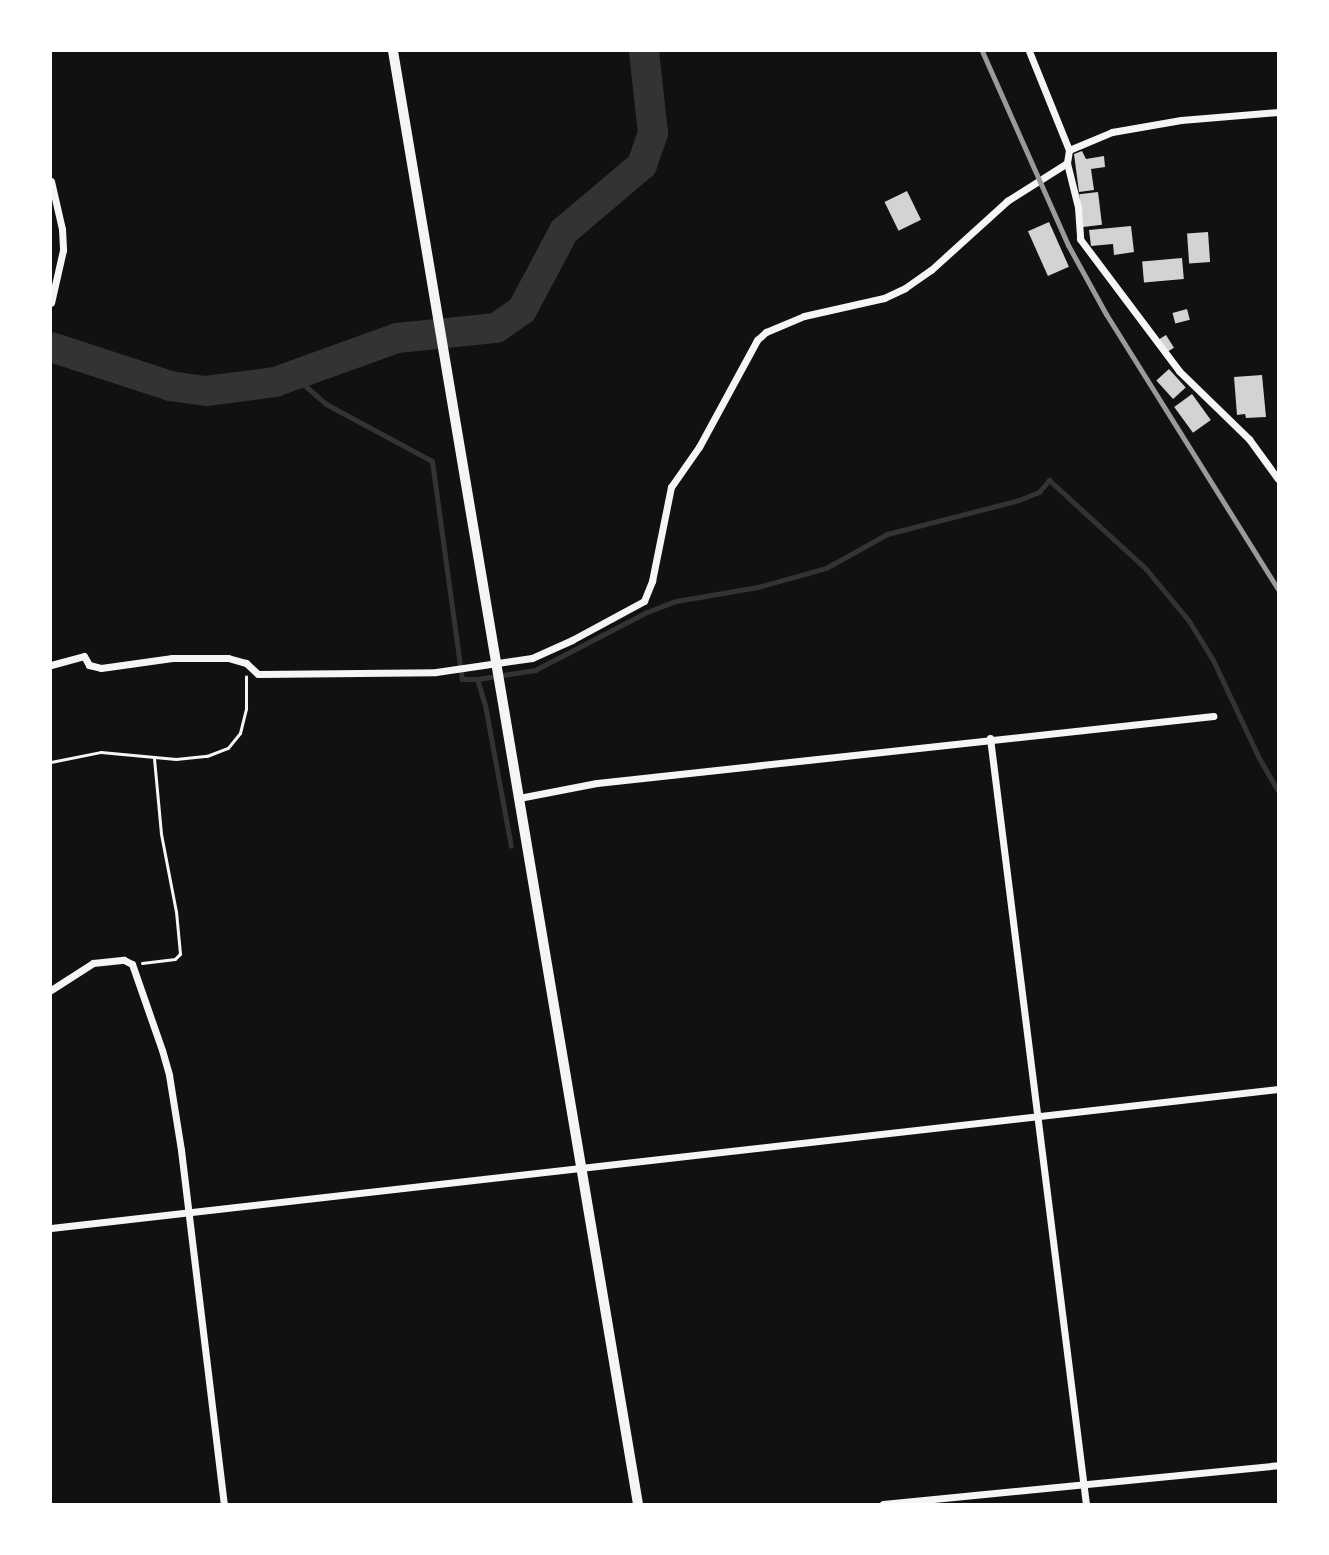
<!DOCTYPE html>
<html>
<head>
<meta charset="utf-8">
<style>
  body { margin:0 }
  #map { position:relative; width:1329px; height:1555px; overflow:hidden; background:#111; font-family:Overpass,sans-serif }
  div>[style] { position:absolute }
  .stream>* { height:5px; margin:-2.5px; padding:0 2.5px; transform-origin:2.5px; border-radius:2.5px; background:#333 }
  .river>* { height:30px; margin:-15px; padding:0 15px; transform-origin:15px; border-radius:15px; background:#333 }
  .building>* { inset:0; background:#d3d3d3; transform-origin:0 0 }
  .path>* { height:2.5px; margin:-1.25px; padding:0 1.25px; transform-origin:1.25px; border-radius:1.25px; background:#f5f5f5 }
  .minor>* { height:7px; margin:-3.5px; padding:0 3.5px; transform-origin:3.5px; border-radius:3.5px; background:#f5f5f5 }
  .tertiary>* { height:10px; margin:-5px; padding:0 5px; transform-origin:5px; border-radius:5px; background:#f5f5f5 }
  .rail>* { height:5px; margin:-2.5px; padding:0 2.5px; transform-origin:2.5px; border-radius:2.5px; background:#9a9a9a }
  span { translate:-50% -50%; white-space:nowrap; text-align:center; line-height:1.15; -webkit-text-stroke:6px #fff; paint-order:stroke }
  .frame { position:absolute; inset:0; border:52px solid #fff; pointer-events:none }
</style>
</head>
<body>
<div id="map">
  <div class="stream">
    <div style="left:293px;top:375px;width:44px;rotate:41.3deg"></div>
    <div style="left:326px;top:404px;width:120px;rotate:28.3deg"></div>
    <div style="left:432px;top:461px;width:220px;rotate:82.2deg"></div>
    <div style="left:462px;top:679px;width:15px"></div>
    <div style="left:477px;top:679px;width:27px;rotate:73deg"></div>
    <div style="left:485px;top:705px;width:143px;rotate:79.6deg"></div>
    <div style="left:477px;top:679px;width:59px;rotate:-8.8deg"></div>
    <div style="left:535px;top:670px;width:126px;rotate:-27.4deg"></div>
    <div style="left:647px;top:612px;width:31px;rotate:-21deg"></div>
    <div style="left:676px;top:601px;width:83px;rotate:-9.7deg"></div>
    <div style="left:758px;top:587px;width:71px;rotate:-15.6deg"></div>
    <div style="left:826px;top:568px;width:70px;rotate:-29.1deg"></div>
    <div style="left:887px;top:534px;width:136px;rotate:-14.4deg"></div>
    <div style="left:1019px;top:500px;width:22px;rotate:-22deg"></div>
    <div style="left:1039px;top:492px;width:16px;rotate:-50deg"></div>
    <div style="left:1049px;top:480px;width:132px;rotate:42.5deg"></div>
    <div style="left:1146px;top:569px;width:67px;rotate:50.4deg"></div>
    <div style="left:1189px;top:621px;width:46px;rotate:58.4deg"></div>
    <div style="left:1213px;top:660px;width:108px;rotate:64.9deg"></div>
    <div style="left:1259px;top:758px;width:38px;rotate:60deg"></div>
  </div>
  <div class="river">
    <div style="left:51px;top:347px;width:125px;rotate:18.1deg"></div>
    <div style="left:170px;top:386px;width:36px;rotate:8deg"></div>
    <div style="left:206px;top:391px;width:70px;rotate:-7.4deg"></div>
    <div style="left:275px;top:382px;width:130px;rotate:-19.8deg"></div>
    <div style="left:397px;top:338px;width:100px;rotate:-5.8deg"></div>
    <div style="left:496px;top:328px;width:32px;rotate:-35deg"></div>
    <div style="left:522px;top:310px;width:89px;rotate:-62deg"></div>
    <div style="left:564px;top:231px;width:102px;rotate:-40.2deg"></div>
    <div style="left:642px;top:165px;width:34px;rotate:-71deg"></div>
    <div style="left:653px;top:133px;width:82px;rotate:-96.3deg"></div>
  </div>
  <div class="building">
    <div style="clip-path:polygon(1082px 151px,1086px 159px,1104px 156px,1105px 167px,1091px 169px,1094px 190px,1079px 192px,1074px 154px)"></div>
    <div style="left:907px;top:191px;width:32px;height:25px;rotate:64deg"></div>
    <div style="left:1098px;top:192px;width:33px;height:19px;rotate:83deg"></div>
    <div style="left:1049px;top:222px;width:49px;height:23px;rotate:66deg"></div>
    <div style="clip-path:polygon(1131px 226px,1134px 252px,1114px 255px,1113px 244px,1091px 246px,1089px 230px)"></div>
    <div style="left:1208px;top:232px;width:30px;height:21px;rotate:86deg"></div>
    <div style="left:1182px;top:258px;width:21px;height:40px;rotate:85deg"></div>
    <div style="left:1187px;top:309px;width:11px;height:15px;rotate:75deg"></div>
    <div style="left:1166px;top:335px;width:15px;height:9px;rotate:58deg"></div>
    <div style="left:1169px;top:369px;width:25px;height:17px;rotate:48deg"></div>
    <div style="clip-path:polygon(1262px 375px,1266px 417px,1246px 418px,1245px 414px,1237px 415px,1234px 377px)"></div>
    <div style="left:1192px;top:394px;width:32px;height:22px;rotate:54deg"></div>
  </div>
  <div class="path">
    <div style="left:51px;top:762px;width:51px;rotate:-11.3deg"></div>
    <div style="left:101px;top:752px;width:75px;rotate:5.3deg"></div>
    <div style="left:176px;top:759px;width:31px;rotate:-6deg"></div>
    <div style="left:207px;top:756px;width:22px;rotate:-21deg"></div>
    <div style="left:228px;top:748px;width:19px;rotate:-51deg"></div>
    <div style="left:240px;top:733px;width:25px;rotate:-76deg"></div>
    <div style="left:246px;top:709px;width:32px;rotate:-90deg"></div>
    <div style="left:142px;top:963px;width:33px;rotate:-7deg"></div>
    <div style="left:175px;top:959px;width:7px;rotate:-45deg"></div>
    <div style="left:180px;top:954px;width:42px;rotate:-95.4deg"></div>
    <div style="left:176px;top:912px;width:79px;rotate:-100.9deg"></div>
    <div style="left:161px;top:834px;width:76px;rotate:-95.3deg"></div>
  </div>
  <div class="minor">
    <div style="left:1029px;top:51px;width:107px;rotate:68deg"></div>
    <div style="left:1069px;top:150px;width:13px;rotate:99deg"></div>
    <div style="left:1067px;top:163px;width:45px;rotate:76deg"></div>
    <div style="left:1078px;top:207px;width:32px;rotate:86deg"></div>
    <div style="left:1080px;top:239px;width:165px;rotate:53.1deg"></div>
    <div style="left:1179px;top:371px;width:98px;rotate:44.2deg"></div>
    <div style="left:1249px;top:439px;width:49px;rotate:54.1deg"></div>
    <div style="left:1069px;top:150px;width:47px;rotate:-22.7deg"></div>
    <div style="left:1112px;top:132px;width:70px;rotate:-9.9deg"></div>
    <div style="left:1181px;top:120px;width:97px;rotate:-4.7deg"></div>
    <div style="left:51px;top:181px;width:49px;rotate:77.1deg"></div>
    <div style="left:62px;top:229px;width:21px;rotate:87deg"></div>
    <div style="left:63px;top:250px;width:54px;rotate:102.8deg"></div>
    <div style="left:51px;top:665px;width:34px;rotate:-15deg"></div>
    <div style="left:84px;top:656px;width:10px;rotate:61deg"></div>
    <div style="left:89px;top:665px;width:12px;rotate:14deg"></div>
    <div style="left:101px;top:668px;width:72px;rotate:-8deg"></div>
    <div style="left:172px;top:658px;width:56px"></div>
    <div style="left:228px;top:658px;width:19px;rotate:16deg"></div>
    <div style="left:246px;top:663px;width:16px;rotate:43deg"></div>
    <div style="left:258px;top:674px;width:178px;rotate:-0.6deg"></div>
    <div style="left:436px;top:672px;width:97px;rotate:-8.3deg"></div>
    <div style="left:532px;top:658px;width:44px;rotate:-24.2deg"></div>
    <div style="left:572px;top:640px;width:82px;rotate:-28.4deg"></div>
    <div style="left:644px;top:601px;width:22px;rotate:-68deg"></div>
    <div style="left:652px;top:581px;width:96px;rotate:-78.6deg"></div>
    <div style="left:671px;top:487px;width:49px;rotate:-55deg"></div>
    <div style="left:699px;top:447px;width:122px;rotate:-61.5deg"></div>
    <div style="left:757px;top:340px;width:12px;rotate:-42deg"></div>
    <div style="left:766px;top:332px;width:41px;rotate:-22.8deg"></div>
    <div style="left:804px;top:316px;width:82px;rotate:-12.7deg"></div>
    <div style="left:884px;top:298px;width:23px;rotate:-25deg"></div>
    <div style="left:905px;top:288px;width:32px;rotate:-35deg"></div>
    <div style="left:931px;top:270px;width:103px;rotate:-42.2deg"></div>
    <div style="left:1007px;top:201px;width:71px;rotate:-32.3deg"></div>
    <div style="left:990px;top:738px;width:772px;rotate:82.86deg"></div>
    <div style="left:519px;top:798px;width:79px;rotate:-10.9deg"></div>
    <div style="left:597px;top:783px;width:620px;rotate:-6.21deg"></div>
    <div style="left:51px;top:990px;width:50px;rotate:-32.7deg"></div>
    <div style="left:93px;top:963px;width:31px;rotate:-6deg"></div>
    <div style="left:124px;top:960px;width:9px;rotate:27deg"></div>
    <div style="left:132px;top:964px;width:91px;rotate:70.8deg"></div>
    <div style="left:162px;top:1050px;width:26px;rotate:74deg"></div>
    <div style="left:169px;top:1075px;width:76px;rotate:80.9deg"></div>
    <div style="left:181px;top:1150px;width:357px;rotate:83.1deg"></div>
    <div style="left:51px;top:1228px;width:1235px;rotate:-6.46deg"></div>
    <div style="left:883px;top:1504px;width:397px;rotate:-5.6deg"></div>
  </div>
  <div class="tertiary">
    <div style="left:393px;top:51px;width:1474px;rotate:80.43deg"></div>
  </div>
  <div class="rail">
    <div style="left:982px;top:51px;width:212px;rotate:66.1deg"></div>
    <div style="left:1068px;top:245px;width:79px;rotate:61.2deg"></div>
    <div style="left:1106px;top:314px;width:324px;rotate:58deg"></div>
  </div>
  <div class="frame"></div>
</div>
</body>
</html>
